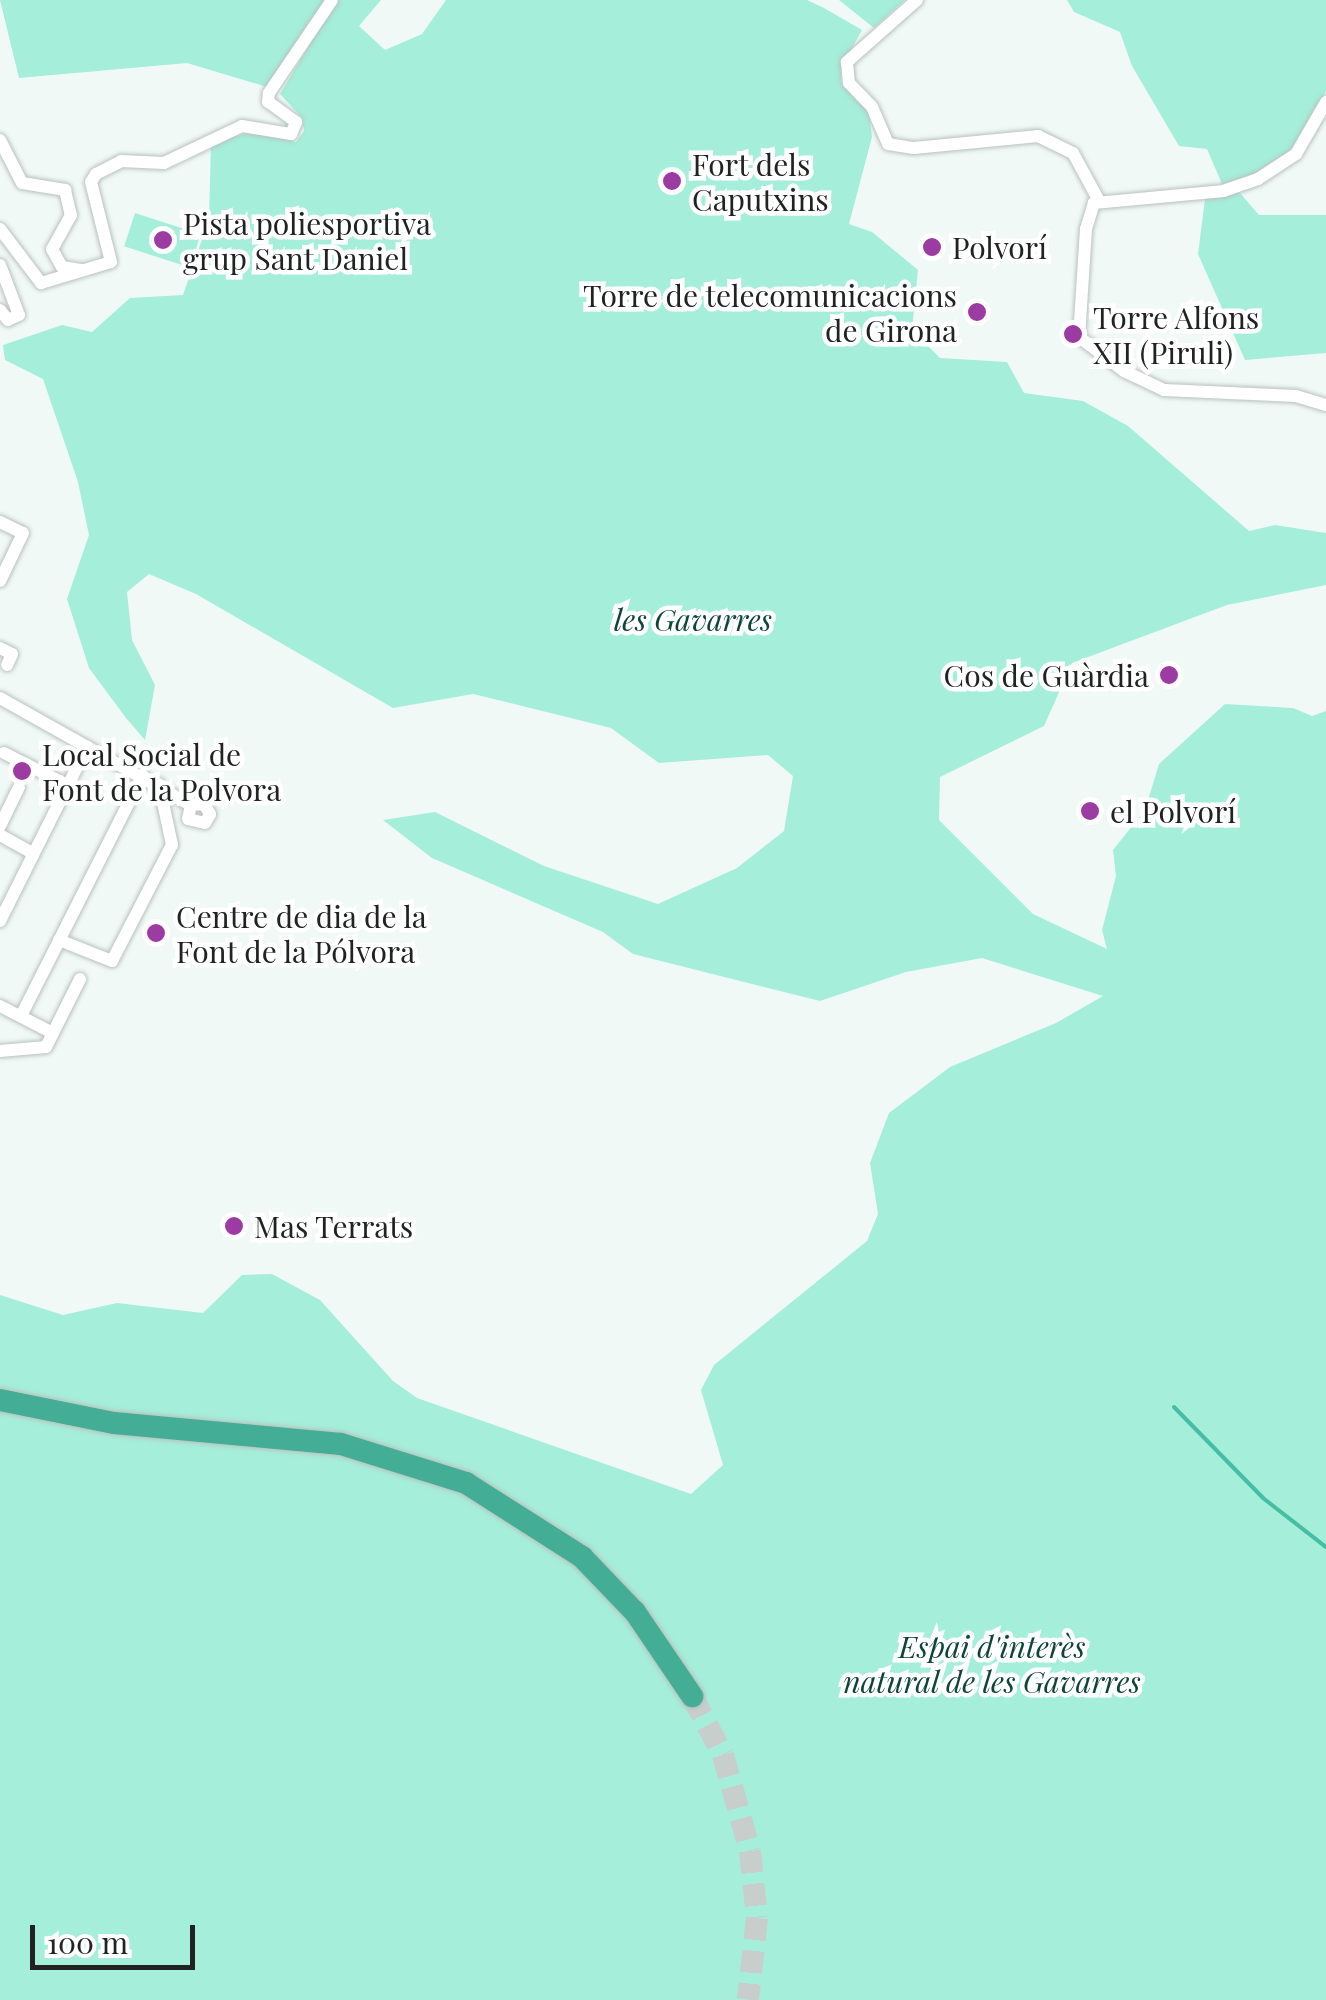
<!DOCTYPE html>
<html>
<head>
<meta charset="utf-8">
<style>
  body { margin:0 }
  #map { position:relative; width:1326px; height:2000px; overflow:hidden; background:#f1f9f7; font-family:"Playfair Display",serif }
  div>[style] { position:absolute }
  .green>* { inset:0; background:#a5eeda; transform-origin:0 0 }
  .stream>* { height:4px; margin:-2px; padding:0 2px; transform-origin:2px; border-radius:2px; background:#46bea4 }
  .highway-tunnel>* { height:22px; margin-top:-11px; transform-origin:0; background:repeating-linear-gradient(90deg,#c7cecc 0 22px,transparent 0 33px) }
  .roads { filter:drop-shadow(0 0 2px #b9c1be) drop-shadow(0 0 2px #b9c1be) }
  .street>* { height:12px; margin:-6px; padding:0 6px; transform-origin:6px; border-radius:6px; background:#fff }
  .highway>* { height:22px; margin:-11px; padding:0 11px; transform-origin:11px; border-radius:11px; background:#44ad95 }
  .dots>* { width:28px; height:28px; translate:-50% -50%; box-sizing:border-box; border:5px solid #fff; border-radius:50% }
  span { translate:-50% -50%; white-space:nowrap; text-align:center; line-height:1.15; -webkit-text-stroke:9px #fff; paint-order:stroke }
  .poi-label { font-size:30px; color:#202322 }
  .left { translate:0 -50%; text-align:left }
  .right { translate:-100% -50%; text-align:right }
  .park-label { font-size:30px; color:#0f4439; font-style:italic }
  .scale { position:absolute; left:30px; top:1925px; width:165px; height:45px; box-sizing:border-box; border:5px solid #202322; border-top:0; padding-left:12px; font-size:30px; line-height:35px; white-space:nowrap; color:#202322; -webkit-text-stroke:8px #fff; paint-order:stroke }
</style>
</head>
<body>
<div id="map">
  <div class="green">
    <div style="clip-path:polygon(0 0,330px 0,267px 87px,187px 63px,19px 78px)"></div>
    <div style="clip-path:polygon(336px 0,381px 0,359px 26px,385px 50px,422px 34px,446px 0,807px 0,824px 8px,862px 30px,842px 66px,841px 81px,869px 112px,872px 137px,849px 224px,872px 232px,918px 270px,912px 330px,940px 358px,1007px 362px,1024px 393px,1083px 401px,1128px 426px,1249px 531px,1275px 525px,1326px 533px,1326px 585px,1227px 605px,1072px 663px,1044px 726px,940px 777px,939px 820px,1033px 914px,1107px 949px,1102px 930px,1116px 876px,1113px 850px,1145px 810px,1159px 764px,1225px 704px,1293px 708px,1312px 716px,1326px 711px,1326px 2000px,0 2000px,0 1295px,63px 1315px,117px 1303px,203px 1313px,242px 1275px,272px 1274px,320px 1300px,393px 1381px,417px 1398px,691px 1494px,723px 1465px,701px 1390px,714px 1365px,867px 1241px,878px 1214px,870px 1163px,889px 1113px,950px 1067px,1056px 1023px,1103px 996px,982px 958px,906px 972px,820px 1001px,633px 954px,603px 932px,432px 858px,383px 820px,435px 812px,544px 866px,658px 904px,737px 868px,784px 831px,793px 776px,768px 755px,659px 763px,611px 728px,473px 694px,393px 708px,196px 594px,149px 574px,127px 592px,132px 640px,155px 685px,145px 740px,126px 718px,89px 668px,67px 599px,89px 535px,78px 482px,43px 379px,5px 360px,3px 345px,62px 325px,92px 332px,130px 298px,183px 295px,209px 219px,211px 143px,258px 130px,296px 142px,304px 131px,302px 118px,280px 94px)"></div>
    <div style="clip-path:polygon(839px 0,905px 0,874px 28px)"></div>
    <div style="clip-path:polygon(1067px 0,1326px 0,1326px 91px,1294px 148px,1252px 175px,1222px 184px,1207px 149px,1179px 146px,1132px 66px,1120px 32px,1074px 12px)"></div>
    <div style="clip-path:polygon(1239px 192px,1259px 215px,1326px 215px,1326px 353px,1245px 360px,1198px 254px,1205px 199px)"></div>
    <div style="left:135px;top:213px;width:69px;height:35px;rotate:18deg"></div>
  </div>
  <div class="stream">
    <div style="left:1174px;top:1407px;width:127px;rotate:45.6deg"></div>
    <div style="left:1263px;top:1498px;width:80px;rotate:37.9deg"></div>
  </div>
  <div class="highway-tunnel">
    <div style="left:692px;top:1696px;width:67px;rotate:62.3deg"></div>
    <div style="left:723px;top:1755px;width:100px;rotate:74.3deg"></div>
    <div style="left:750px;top:1851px;width:67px;rotate:84deg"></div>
    <div style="left:757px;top:1918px;width:82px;rotate:96.3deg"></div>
  </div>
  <div class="roads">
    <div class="street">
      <div style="left:917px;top:0;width:94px;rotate:138.5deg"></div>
      <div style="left:847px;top:62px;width:21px;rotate:85deg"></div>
      <div style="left:849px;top:83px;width:33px;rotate:46deg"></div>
      <div style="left:872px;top:107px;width:40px;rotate:66.6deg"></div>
      <div style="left:888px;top:144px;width:26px;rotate:9deg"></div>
      <div style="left:914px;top:148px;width:125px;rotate:-5.5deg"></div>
      <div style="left:1038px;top:136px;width:39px;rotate:26deg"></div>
      <div style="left:1073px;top:153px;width:52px;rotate:61.5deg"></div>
      <div style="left:1326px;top:102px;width:60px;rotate:120deg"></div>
      <div style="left:1296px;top:154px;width:45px;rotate:146.7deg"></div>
      <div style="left:1258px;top:179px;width:36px;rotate:161deg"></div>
      <div style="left:1224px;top:191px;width:131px;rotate:174.7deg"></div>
      <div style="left:1094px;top:203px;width:27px;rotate:107deg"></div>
      <div style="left:1086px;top:229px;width:108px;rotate:93.7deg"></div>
      <div style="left:1079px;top:337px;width:56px;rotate:37.1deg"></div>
      <div style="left:1124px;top:371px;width:44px;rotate:25.4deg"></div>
      <div style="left:1164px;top:390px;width:132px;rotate:2.6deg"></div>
      <div style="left:1296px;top:396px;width:31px;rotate:17deg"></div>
      <div style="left:0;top:140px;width:48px;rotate:62.9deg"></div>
      <div style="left:22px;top:183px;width:44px;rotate:9.2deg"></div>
      <div style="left:65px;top:190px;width:26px;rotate:77deg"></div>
      <div style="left:71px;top:215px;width:39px;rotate:119deg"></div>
      <div style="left:52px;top:249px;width:21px;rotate:61deg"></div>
      <div style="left:62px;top:267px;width:19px;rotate:9deg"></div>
      <div style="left:0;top:229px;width:68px;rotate:52.8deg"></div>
      <div style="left:41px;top:283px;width:73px;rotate:-16.7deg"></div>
      <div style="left:111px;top:262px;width:82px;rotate:-104deg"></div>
      <div style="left:91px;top:182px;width:9px;rotate:-58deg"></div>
      <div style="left:96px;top:174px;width:28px;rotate:-27deg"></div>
      <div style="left:121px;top:161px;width:43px;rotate:2.7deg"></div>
      <div style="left:164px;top:163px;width:86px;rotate:-25.4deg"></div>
      <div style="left:242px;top:126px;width:50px;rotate:9.3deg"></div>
      <div style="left:291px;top:134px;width:13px;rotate:-67deg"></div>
      <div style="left:296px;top:122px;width:34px;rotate:-144deg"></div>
      <div style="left:268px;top:102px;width:9px;rotate:-84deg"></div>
      <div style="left:269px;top:93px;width:112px;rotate:-55.9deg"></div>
      <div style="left:0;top:265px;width:53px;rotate:69.2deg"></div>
      <div style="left:19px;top:315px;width:12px;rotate:156deg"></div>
      <div style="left:8px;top:320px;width:13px;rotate:-129deg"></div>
      <div style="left:0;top:522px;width:25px;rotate:26deg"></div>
      <div style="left:23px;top:533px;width:53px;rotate:115.6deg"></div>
      <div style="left:0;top:648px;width:13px;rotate:27deg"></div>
      <div style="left:12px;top:654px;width:12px;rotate:114deg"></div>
      <div style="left:0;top:698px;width:219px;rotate:29.3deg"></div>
      <div style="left:191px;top:805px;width:13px;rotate:-4deg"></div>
      <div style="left:204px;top:804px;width:12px;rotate:59deg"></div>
      <div style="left:210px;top:814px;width:10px;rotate:119deg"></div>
      <div style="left:205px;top:823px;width:17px;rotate:-167deg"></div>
      <div style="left:188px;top:819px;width:14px;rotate:-78deg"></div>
      <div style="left:4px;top:753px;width:71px;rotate:26.9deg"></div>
      <div style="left:0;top:826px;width:43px;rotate:-64deg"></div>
      <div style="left:0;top:835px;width:38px;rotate:29deg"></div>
      <div style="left:0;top:921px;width:195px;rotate:-63.4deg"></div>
      <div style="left:59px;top:940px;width:57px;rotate:21.6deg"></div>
      <div style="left:112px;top:961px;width:131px;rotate:-62.7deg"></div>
      <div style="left:172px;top:845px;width:62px;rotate:-102deg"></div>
      <div style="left:0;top:1006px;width:59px;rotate:27deg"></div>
      <div style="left:21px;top:1016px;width:270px;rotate:-63.2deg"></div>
      <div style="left:0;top:1051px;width:46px;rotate:-5deg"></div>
      <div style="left:46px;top:1047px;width:76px;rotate:-63.4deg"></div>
    </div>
    <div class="highway">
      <div style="left:0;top:1400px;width:116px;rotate:11.4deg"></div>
      <div style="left:114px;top:1423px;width:228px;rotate:5.3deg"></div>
      <div style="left:341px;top:1444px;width:131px;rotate:17.3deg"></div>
      <div style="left:466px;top:1483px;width:138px;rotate:32.5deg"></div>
      <div style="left:582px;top:1557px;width:76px;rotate:46.1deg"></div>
      <div style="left:635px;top:1612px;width:102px;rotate:55.8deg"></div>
    </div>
  </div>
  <div class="dots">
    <div style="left:672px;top:181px;background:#9c3ba2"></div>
    <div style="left:163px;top:240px;background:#9c3ba2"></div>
    <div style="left:932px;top:247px;background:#9c3ba2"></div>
    <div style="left:977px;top:312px;background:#9c3ba2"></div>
    <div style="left:1073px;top:334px;background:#9c3ba2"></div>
    <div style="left:1169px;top:675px;background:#9c3ba2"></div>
    <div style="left:22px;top:771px;background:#9c3ba2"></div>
    <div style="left:1090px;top:811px;background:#9c3ba2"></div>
    <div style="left:156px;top:933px;background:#9c3ba2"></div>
    <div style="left:234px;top:1226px;background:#9c3ba2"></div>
  </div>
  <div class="poi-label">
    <span class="left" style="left:692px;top:181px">Fort dels<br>Caputxins</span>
    <span class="left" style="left:183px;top:240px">Pista poliesportiva<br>grup Sant Daniel</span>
    <span class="left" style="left:952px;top:247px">Polvorí</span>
    <span class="right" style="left:957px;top:312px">Torre de telecomunicacions<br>de Girona</span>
    <span class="left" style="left:1093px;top:334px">Torre Alfons<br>XII (Piruli)</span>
    <span class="right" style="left:1149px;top:675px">Cos de Guàrdia</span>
    <span class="left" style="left:42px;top:771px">Local Social de<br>Font de la Polvora</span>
    <span class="left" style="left:1110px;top:811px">el Polvorí</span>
    <span class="left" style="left:176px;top:933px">Centre de dia de la<br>Font de la Pólvora</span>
    <span class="left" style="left:254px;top:1226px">Mas Terrats</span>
  </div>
  <div class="park-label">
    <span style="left:693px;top:619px">les Gavarres</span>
    <span style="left:992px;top:1663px">Espai d'interès<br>natural de les Gavarres</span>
  </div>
  <div class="scale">100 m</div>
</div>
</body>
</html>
